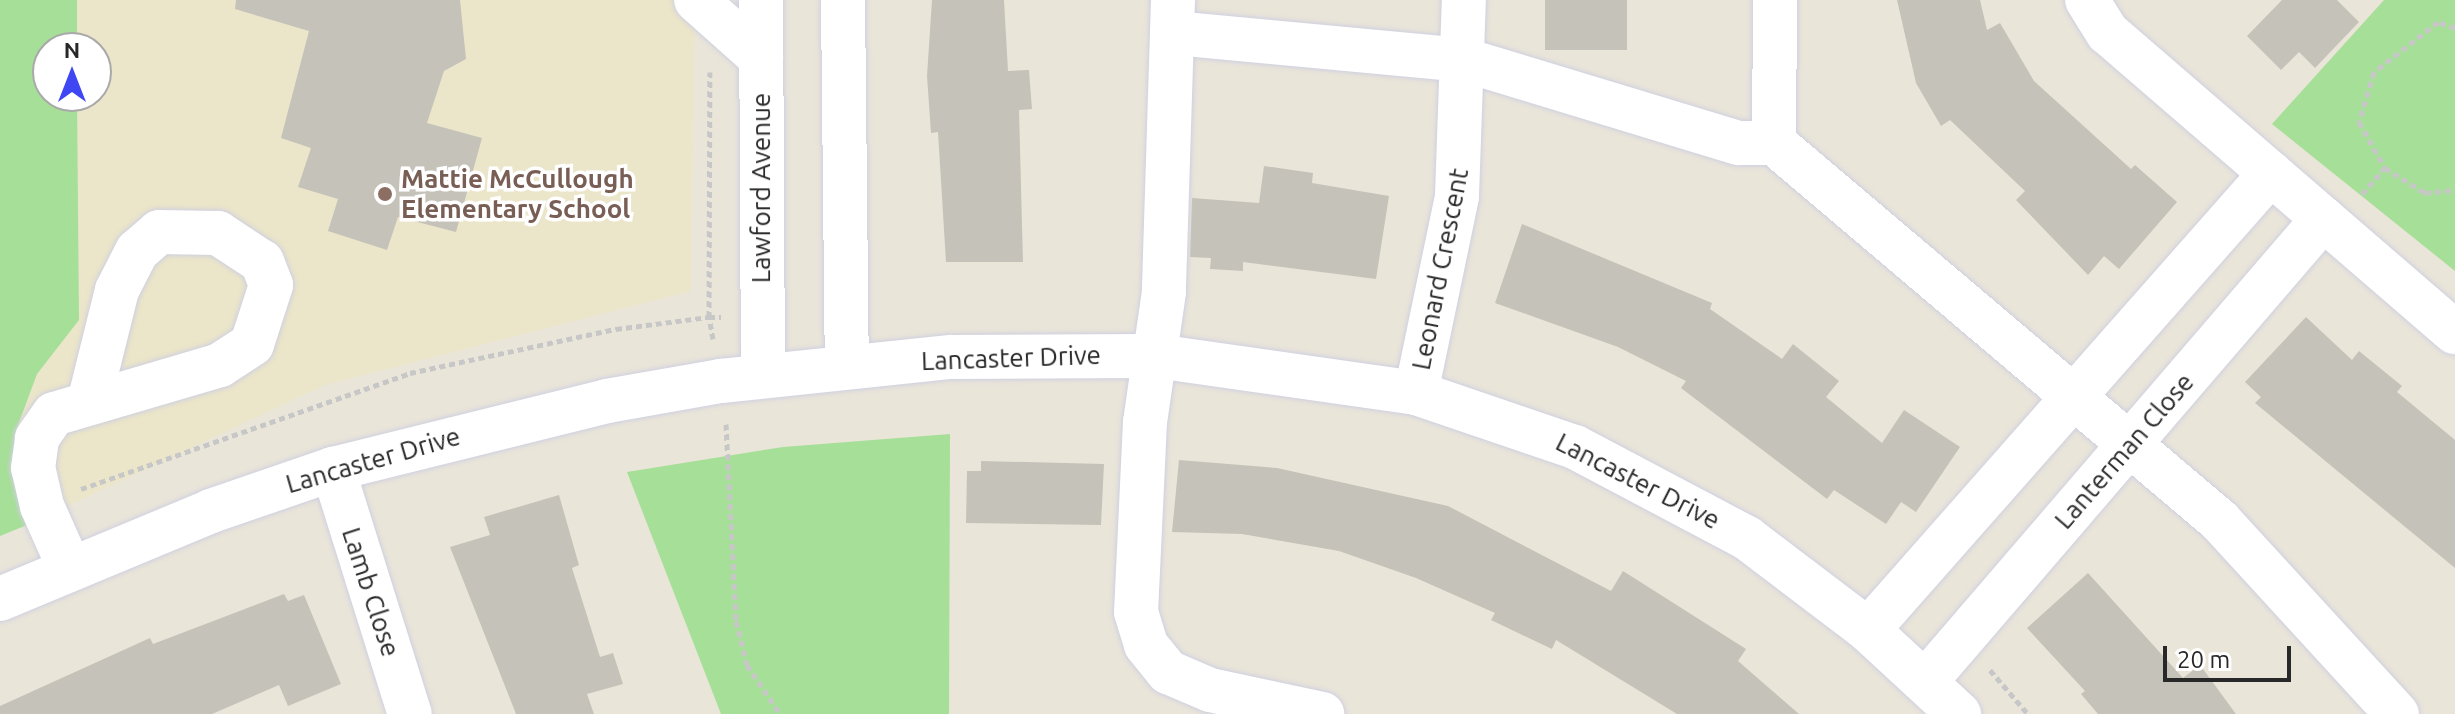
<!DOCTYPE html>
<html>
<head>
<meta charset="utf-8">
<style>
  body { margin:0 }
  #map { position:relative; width:2455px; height:714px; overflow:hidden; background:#eae5d9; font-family:Ubuntu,sans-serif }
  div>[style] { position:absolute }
  .education>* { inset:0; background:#ebe5c9 }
  .green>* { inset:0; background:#a6df97 }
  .building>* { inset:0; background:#c5c2b9; transform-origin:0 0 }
  .path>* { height:5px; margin-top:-2.5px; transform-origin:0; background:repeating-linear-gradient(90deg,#c7c7c7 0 6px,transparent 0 10px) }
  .roads { filter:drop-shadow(0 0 2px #cfd0e0) drop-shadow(0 0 2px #cfd0e0) }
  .minor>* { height:44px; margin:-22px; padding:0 22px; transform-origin:22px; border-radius:22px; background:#fff }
  .dots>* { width:22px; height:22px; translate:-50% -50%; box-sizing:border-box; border:4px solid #fff; border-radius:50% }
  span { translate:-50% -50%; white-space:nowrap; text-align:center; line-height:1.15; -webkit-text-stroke:7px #fff; paint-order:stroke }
  .education-label { font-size:26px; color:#785e54; font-weight:700 }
  .left { translate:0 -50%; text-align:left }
  .street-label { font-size:26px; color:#282828 }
  .north { position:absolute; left:32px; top:32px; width:80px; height:80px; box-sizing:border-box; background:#fff; border:2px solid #a9a9a9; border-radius:50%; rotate:0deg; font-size:22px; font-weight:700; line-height:32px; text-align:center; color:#282828 }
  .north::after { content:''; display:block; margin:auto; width:28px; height:36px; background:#3e47f2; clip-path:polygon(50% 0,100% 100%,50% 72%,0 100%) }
  .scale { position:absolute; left:2163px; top:646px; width:128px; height:36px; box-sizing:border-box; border:4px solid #282828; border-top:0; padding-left:10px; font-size:24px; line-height:28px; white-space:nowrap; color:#282828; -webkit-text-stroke:6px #fff; paint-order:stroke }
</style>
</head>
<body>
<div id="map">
  <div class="education">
    <div style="clip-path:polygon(77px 0,695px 0,691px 291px,325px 385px,27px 525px,14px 476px,14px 436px,37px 374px,79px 320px,77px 96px,96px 96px,96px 48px,77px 48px)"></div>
  </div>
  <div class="green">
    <div style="clip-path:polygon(0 0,77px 0,77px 48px,48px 48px,48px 96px,77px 96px,79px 320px,37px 374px,14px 436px,14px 476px,27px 525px,0 536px)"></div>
    <div style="clip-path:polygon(2384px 0,2455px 0,2455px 271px,2272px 124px)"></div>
    <div style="clip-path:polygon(950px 434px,949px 714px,721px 714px,627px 472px,783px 447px)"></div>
  </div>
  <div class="building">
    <div style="clip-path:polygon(236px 0,460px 0,466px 59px,444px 71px,427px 123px,482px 138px,456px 232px,398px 217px,387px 250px,328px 231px,338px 199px,298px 187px,311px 148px,281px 138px,309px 31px,235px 9px)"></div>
    <div style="clip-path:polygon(932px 0,1004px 0,1008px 71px,1029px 70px,1032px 109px,1019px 110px,1023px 262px,946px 262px,938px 132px,931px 133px,927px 76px)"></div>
    <div style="left:1545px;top:0;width:82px;height:50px"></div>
    <div style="clip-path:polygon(1897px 0,1980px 0,1987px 30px,2000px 23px,2034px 81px,2131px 169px,2135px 165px,2177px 202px,2119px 269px,2104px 256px,2088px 275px,2016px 200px,2025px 191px,1950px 120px,1941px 126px,1916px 83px)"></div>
    <div style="clip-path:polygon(2282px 0,2337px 0,2359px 22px,2315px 68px,2299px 52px,2281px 70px,2247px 36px)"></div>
    <div style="clip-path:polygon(1264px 166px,1313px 173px,1312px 183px,1389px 196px,1376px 279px,1243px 262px,1243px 271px,1210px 269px,1211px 258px,1190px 257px,1192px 198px,1259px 203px)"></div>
    <div style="clip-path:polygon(1522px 224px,1712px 303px,1710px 309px,1782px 359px,1793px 344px,1839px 381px,1826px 397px,1882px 443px,1904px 410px,1960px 447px,1916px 512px,1901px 502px,1886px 524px,1834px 490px,1827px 499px,1681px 388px,1686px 381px,1618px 347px,1495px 303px)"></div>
    <div style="clip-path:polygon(2306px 317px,2352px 360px,2359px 351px,2402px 386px,2397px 392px,2455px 440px,2455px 568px,2255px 403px,2261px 397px,2245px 382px)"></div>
    <div style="clip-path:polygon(1179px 460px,1277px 468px,1448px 506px,1611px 591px,1623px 571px,1746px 649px,1738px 661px,1799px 714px,1677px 714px,1556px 640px,1552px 649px,1491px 620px,1495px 613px,1416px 578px,1339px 551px,1242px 534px,1172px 532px)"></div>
    <div style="clip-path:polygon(981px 461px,1104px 464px,1101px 525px,966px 523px,967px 471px,981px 471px)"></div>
    <div style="clip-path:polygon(559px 495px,579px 565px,572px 568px,600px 657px,613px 653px,623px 684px,587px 694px,594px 714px,516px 714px,450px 547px,490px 535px,484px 517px)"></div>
    <div style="clip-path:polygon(2088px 573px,2183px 678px,2200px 665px,2236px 714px,2098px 714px,2081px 694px,2085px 691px,2027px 628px)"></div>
    <div style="clip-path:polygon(284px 594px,288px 601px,304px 595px,341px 684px,288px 706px,279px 685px,212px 714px,0 714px,0 706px,150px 638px,153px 644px)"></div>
  </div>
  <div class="path">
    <div style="left:2455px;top:28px;width:18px;rotate:-161deg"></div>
    <div style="left:2438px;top:22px;width:81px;rotate:142deg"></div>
    <div style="left:2374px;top:72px;width:52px;rotate:106.7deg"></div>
    <div style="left:2359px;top:122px;width:53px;rotate:60.5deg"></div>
    <div style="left:2385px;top:168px;width:47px;rotate:32deg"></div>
    <div style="left:2425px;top:193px;width:30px;rotate:-6deg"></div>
    <div style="left:2362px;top:194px;width:35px;rotate:-49deg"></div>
    <div style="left:713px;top:339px;width:22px;rotate:-100deg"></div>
    <div style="left:709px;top:317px;width:12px"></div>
    <div style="left:726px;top:424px;width:197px;rotate:87.1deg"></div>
    <div style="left:736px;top:621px;width:45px;rotate:76deg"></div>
    <div style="left:747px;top:665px;width:59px;rotate:56deg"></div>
    <div style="left:81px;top:489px;width:349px;rotate:-19.4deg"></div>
    <div style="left:410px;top:373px;width:211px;rotate:-12.1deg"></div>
    <div style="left:616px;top:329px;width:94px;rotate:-7.4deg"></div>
    <div style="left:709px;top:317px;width:245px;rotate:-89.8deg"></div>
    <div style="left:1990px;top:670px;width:58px;rotate:49.2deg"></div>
  </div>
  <div class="roads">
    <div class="minor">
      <div style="left:696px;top:0;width:87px;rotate:41.7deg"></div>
      <div style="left:761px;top:0;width:376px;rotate:89.7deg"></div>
      <div style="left:843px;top:0;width:366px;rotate:89.4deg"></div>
      <div style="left:1173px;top:0;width:292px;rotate:91.8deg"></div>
      <div style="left:1164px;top:292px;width:131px;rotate:98.3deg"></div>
      <div style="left:1145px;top:422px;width:190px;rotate:92.7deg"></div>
      <div style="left:1136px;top:612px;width:34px;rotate:73deg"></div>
      <div style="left:1146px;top:645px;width:35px;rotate:51deg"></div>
      <div style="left:1168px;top:672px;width:46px;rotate:23.2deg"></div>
      <div style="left:1210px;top:690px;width:115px;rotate:12.1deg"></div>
      <div style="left:2087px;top:0;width:39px;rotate:58deg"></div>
      <div style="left:2108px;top:33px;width:458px;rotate:40.8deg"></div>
      <div style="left:1173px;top:33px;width:293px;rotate:5.3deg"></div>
      <div style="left:1465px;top:60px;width:286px;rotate:16.9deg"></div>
      <div style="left:1739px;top:143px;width:35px"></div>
      <div style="left:1774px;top:143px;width:585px;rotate:40.28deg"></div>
      <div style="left:2220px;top:521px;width:262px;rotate:47.5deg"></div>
      <div style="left:1774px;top:143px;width:143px;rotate:-89.6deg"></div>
      <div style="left:1416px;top:393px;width:201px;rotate:-78.2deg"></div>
      <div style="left:1457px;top:196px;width:196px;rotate:-88deg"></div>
      <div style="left:333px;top:469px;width:257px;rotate:72.6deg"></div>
      <div style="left:70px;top:569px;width:69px;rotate:-114deg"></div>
      <div style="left:42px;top:506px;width:39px;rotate:-103deg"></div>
      <div style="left:33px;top:468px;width:30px;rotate:-82deg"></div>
      <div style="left:37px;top:438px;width:29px;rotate:-55deg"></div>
      <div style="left:54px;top:414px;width:173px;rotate:-16.4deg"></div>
      <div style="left:220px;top:365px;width:38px;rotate:-33deg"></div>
      <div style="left:252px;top:344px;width:62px;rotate:-72.1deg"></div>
      <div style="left:271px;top:285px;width:25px;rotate:-111deg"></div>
      <div style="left:262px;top:262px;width:53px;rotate:-146.6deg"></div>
      <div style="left:218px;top:233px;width:59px;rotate:-179deg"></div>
      <div style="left:159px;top:232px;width:29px;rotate:139deg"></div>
      <div style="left:137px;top:251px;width:44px;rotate:117.1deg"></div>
      <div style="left:117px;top:290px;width:111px;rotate:104deg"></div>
      <div style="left:0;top:599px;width:229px;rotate:-22.6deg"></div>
      <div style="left:211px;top:511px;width:129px;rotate:-19deg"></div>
      <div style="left:333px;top:469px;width:282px;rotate:-13.9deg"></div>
      <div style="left:607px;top:401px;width:116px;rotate:-10deg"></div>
      <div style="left:721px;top:381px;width:231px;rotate:-6deg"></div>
      <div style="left:951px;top:357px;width:205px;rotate:-0.3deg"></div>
      <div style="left:1156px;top:356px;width:263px;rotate:8.1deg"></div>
      <div style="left:1416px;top:393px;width:168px;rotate:18.8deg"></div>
      <div style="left:1575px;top:447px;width:195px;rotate:27.9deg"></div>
      <div style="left:1747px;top:538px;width:152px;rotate:37.2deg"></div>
      <div style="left:1868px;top:630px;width:124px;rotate:42.7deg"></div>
      <div style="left:1868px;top:630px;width:609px;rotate:-48.59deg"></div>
      <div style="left:1925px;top:682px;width:611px;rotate:-49.32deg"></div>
    </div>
  </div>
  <div class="dots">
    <div style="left:385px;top:194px;background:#8d6e63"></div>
  </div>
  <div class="education-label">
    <span class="left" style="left:401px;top:194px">Mattie McCullough<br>Elementary School</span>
  </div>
  <div class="street-label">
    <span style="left:761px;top:188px;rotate:-90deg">Lawford Avenue</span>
    <span style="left:1440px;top:269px;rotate:-79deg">Leonard Crescent</span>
    <span style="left:1011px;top:358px;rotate:-2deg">Lancaster Drive</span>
    <span style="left:2124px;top:451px;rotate:-49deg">Lanterman Close</span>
    <span style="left:373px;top:460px;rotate:-16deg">Lancaster Drive</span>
    <span style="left:1638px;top:481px;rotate:27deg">Lancaster Drive</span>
    <span style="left:371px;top:592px;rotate:72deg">Lamb Close</span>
  </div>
  <div class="north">N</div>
  <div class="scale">20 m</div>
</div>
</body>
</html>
